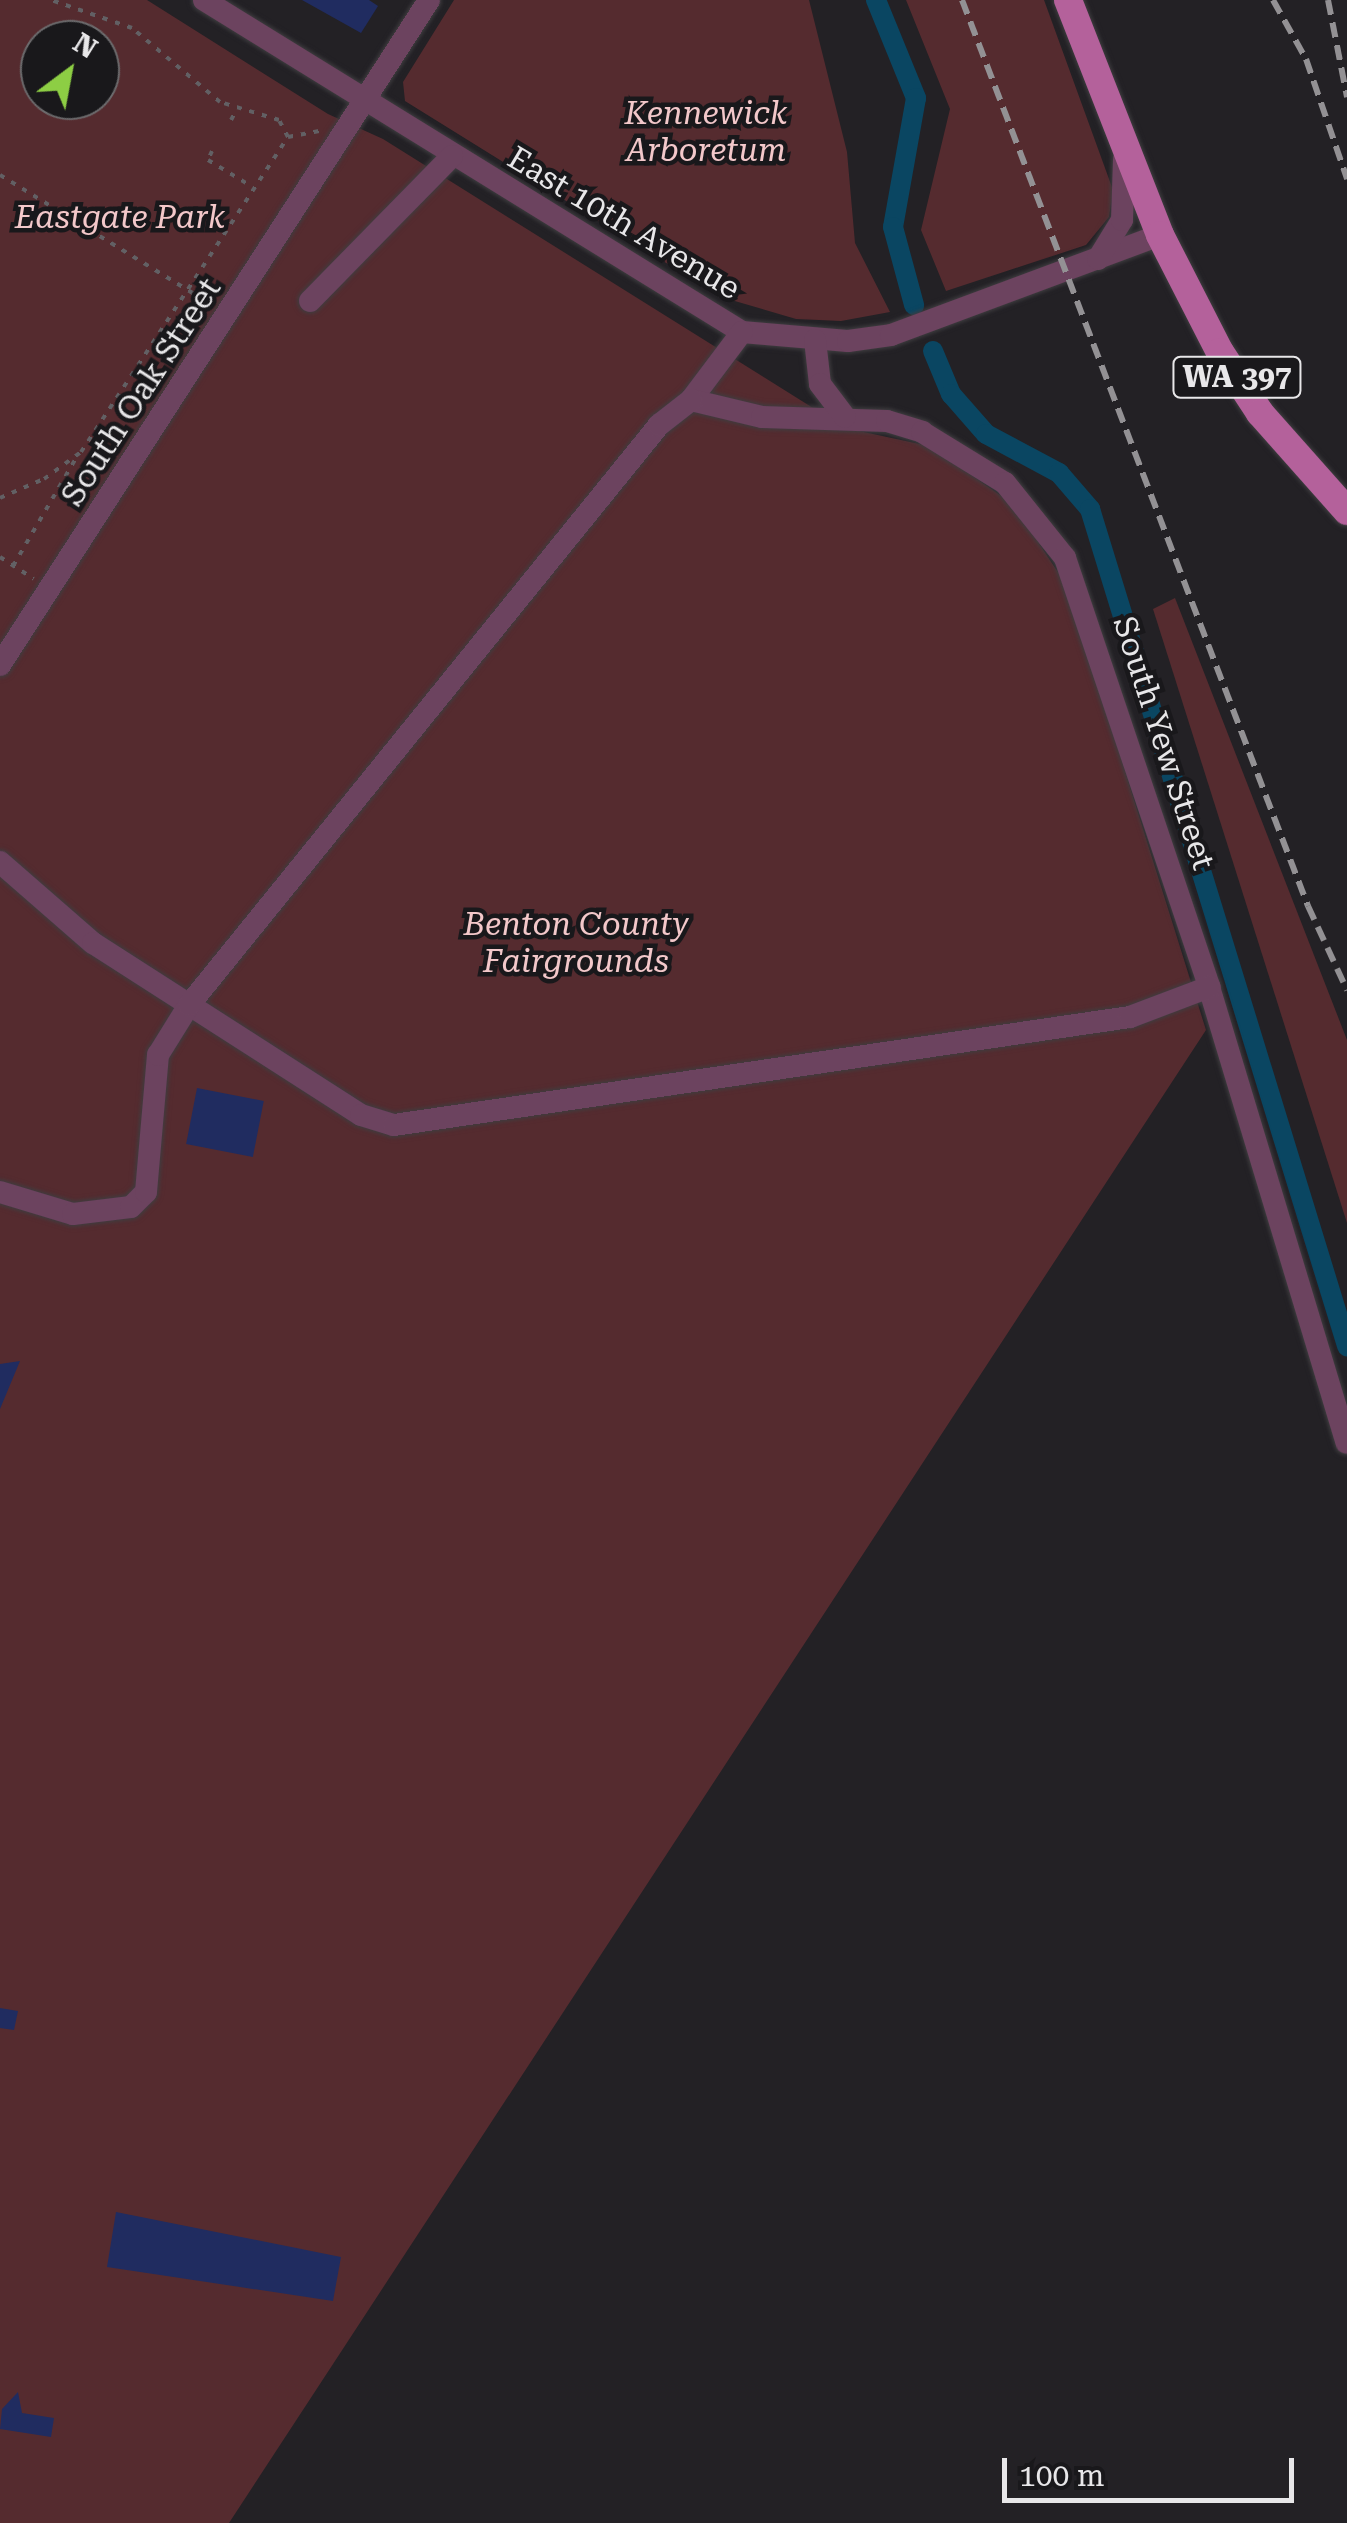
<!DOCTYPE html>
<html>
<head>
<meta charset="utf-8">
<style>
  body { margin:0 }
  #map { position:relative; width:1347px; height:2523px; overflow:hidden; background:#232125; font-family:"Roboto Serif",serif }
  div>[style] { position:absolute }
  .green>* { inset:0; background:#552b2f }
  .canal>* { height:20px; margin:-10px; padding:0 10px; transform-origin:10px; border-radius:10px; background:#0a4662 }
  .building>* { inset:0; background:#202c60; transform-origin:0 0 }
  .path>* { height:4px; margin-top:-2px; transform-origin:0; background:repeating-linear-gradient(90deg,#626064 0 5px,transparent 0 13px) }
  .roads { filter:drop-shadow(0 0 2px #3f3d40) drop-shadow(0 0 2px #3f3d40) }
  .minor>* { height:22px; margin:-11px; padding:0 11px; transform-origin:11px; border-radius:11px; background:#6c435f }
  .major>* { height:28px; margin:-14px; padding:0 14px; transform-origin:14px; border-radius:14px; background:#b4619b }
  .rail>* { height:6px; margin-top:-3px; transform-origin:0; background:repeating-linear-gradient(90deg,#939194 0 15px,transparent 0 23px) }
  span { translate:-50% -50%; white-space:nowrap; text-align:center; line-height:1.15; -webkit-text-stroke:9px #19181b; paint-order:stroke }
  .shield-label span { padding:2px 8px; background:#19181b; border:2px solid; border-radius:8px; -webkit-text-stroke-width:0 }
  .shield-label { font-size:30px; color:#e8e7e9; font-weight:700 }
  .park-label { font-size:32px; color:#f3c8ca; font-style:italic }
  .street-label { font-size:32px; color:#e8e7e9 }
  .north { position:absolute; left:20px; top:20px; width:100px; height:100px; box-sizing:border-box; background:#19181b; border:2px solid #6c6b6d; border-radius:50%; rotate:32deg; font-size:28px; font-weight:700; line-height:40px; text-align:center; color:#e8e7e9 }
  .north::after { content:''; display:block; margin:auto; width:35px; height:45px; background:#8dce44; clip-path:polygon(50% 0,100% 100%,50% 72%,0 100%) }
  .scale { position:absolute; left:1002px; top:2458px; width:292px; height:45px; box-sizing:border-box; border:5px solid #e8e7e9; border-top:0; padding-left:12px; font-size:30px; line-height:35px; white-space:nowrap; color:#e8e7e9; -webkit-text-stroke:8px #19181b; paint-order:stroke }
</style>
</head>
<body>
<div id="map">
  <div class="green">
    <div style="clip-path:polygon(evenodd,0 0,147px 0,328px 114px,383px 139px,845px 428px,929px 446px,1013px 504px,1067px 586px,1206px 1030px,229px 2523px,0 2523px,0 0,40px 40px,100px 40px,100px 100px,40px 100px,40px 40px)"></div>
    <div style="clip-path:polygon(454px 0,809px 0,847px 152px,855px 243px,890px 312px,841px 321px,796px 319px,721px 297px,405px 101px,403px 82px)"></div>
    <div style="clip-path:polygon(906px 0,1044px 0,1113px 190px,1109px 217px,1086px 245px,946px 291px,921px 230px,950px 109px)"></div>
    <div style="clip-path:polygon(1175px 598px,1347px 1040px,1347px 1223px,1153px 609px)"></div>
  </div>
  <div class="canal">
    <div style="left:876px;top:0;width:106px;rotate:67.8deg"></div>
    <div style="left:916px;top:98px;width:131px;rotate:100.1deg"></div>
    <div style="left:893px;top:227px;width:81px;rotate:74.9deg"></div>
    <div style="left:933px;top:351px;width:47px;rotate:67.3deg"></div>
    <div style="left:951px;top:394px;width:53px;rotate:48.8deg"></div>
    <div style="left:986px;top:434px;width:83px;rotate:28.1deg"></div>
    <div style="left:1059px;top:473px;width:48px;rotate:49.3deg"></div>
    <div style="left:1090px;top:509px;width:876px;rotate:72.93deg"></div>
  </div>
  <div class="building">
    <div style="clip-path:polygon(302px 0,369px 0,378px 6px,361px 33px)"></div>
    <div style="left:197px;top:1088px;width:68px;height:57px;rotate:11deg"></div>
    <div style="clip-path:polygon(20px 1361px,0 1409px,0 1364px)"></div>
    <div style="clip-path:polygon(0 2008px,18px 2011px,14px 2030px,0 2028px)"></div>
    <div style="clip-path:polygon(116px 2212px,341px 2257px,333px 2301px,107px 2267px)"></div>
    <div style="clip-path:polygon(18px 2392px,22px 2413px,54px 2418px,51px 2437px,0 2429px,2px 2409px)"></div>
  </div>
  <div class="path">
    <div style="left:231px;top:120px;width:10px;rotate:-61deg"></div>
    <div style="left:288px;top:137px;width:33px;rotate:-11deg"></div>
    <div style="left:212px;top:151px;width:10px;rotate:114deg"></div>
    <div style="left:208px;top:160px;width:50px;rotate:31.2deg"></div>
    <div style="left:0;top:175px;width:245px;rotate:31.5deg"></div>
    <div style="left:0;top:498px;width:48px;rotate:-23.4deg"></div>
    <div style="left:44px;top:479px;width:46px;rotate:-36.1deg"></div>
    <div style="left:81px;top:452px;width:377px;rotate:-56.7deg"></div>
    <div style="left:288px;top:137px;width:19px;rotate:-118deg"></div>
    <div style="left:279px;top:120px;width:62px;rotate:-163deg"></div>
    <div style="left:220px;top:102px;width:115px;rotate:-139.9deg"></div>
    <div style="left:132px;top:28px;width:86px;rotate:-160.9deg"></div>
    <div style="left:0;top:557px;width:40px;rotate:32.9deg"></div>
    <div style="left:13px;top:566px;width:123px;rotate:-59.7deg"></div>
  </div>
  <div class="roads">
    <div class="minor">
      <div style="left:204px;top:0;width:632px;rotate:31.68deg"></div>
      <div style="left:742px;top:332px;width:106px;rotate:4.9deg"></div>
      <div style="left:848px;top:341px;width:43px;rotate:-7.9deg"></div>
      <div style="left:891px;top:335px;width:287px;rotate:-20.4deg"></div>
      <div style="left:1098px;top:259px;width:46px;rotate:-58.4deg"></div>
      <div style="left:1122px;top:220px;width:61px;rotate:-88.1deg"></div>
      <div style="left:310px;top:301px;width:203px;rotate:-45.6deg"></div>
      <div style="left:742px;top:332px;width:85px;rotate:126.9deg"></div>
      <div style="left:691px;top:400px;width:73px;rotate:13.5deg"></div>
      <div style="left:762px;top:417px;width:125px;rotate:1.8deg"></div>
      <div style="left:887px;top:421px;width:37px;rotate:17deg"></div>
      <div style="left:922px;top:432px;width:97px;rotate:31.6deg"></div>
      <div style="left:1005px;top:483px;width:96px;rotate:51.3deg"></div>
      <div style="left:1065px;top:558px;width:453px;rotate:71.4deg"></div>
      <div style="left:1209px;top:987px;width:476px;rotate:73.2deg"></div>
      <div style="left:815px;top:340px;width:44px;rotate:83.5deg"></div>
      <div style="left:820px;top:384px;width:41px;rotate:52.9deg"></div>
      <div style="left:0;top:665px;width:791px;rotate:-57.17deg"></div>
      <div style="left:0;top:862px;width:123px;rotate:41.1deg"></div>
      <div style="left:93px;top:943px;width:318px;rotate:32.7deg"></div>
      <div style="left:361px;top:1115px;width:34px;rotate:17deg"></div>
      <div style="left:394px;top:1125px;width:744px;rotate:-8.35deg"></div>
      <div style="left:1130px;top:1017px;width:85px;rotate:-20.8deg"></div>
      <div style="left:0;top:1192px;width:76px;rotate:16.8deg"></div>
      <div style="left:73px;top:1214px;width:58px;rotate:-6.9deg"></div>
      <div style="left:131px;top:1207px;width:21px;rotate:-45deg"></div>
      <div style="left:146px;top:1192px;width:138px;rotate:-85deg"></div>
      <div style="left:158px;top:1055px;width:59px;rotate:-58.2deg"></div>
      <div style="left:189px;top:1005px;width:747px;rotate:-50.98deg"></div>
      <div style="left:659px;top:425px;width:41px;rotate:-38deg"></div>
    </div>
    <div class="major">
      <div style="left:1068px;top:0;width:252px;rotate:68.6deg"></div>
      <div style="left:1160px;top:235px;width:131px;rotate:62.9deg"></div>
      <div style="left:1220px;top:352px;width:73px;rotate:56.7deg"></div>
      <div style="left:1260px;top:413px;width:131px;rotate:48.4deg"></div>
    </div>
  </div>
  <div class="rail">
    <div style="left:962px;top:0;width:970px;rotate:69.1deg"></div>
    <div style="left:1308px;top:906px;width:93px;rotate:65.1deg"></div>
    <div style="left:1273px;top:0;width:68px;rotate:60.8deg"></div>
    <div style="left:1306px;top:59px;width:127px;rotate:71.1deg"></div>
    <div style="left:1328px;top:0;width:99px;rotate:78.9deg"></div>
  </div>
  <div class="shield-label">
    <span style="left:1237px;top:377px">WA 397</span>
  </div>
  <div class="park-label">
    <span style="left:706px;top:132px">Kennewick<br>Arboretum</span>
    <span style="left:120px;top:217px">Eastgate Park</span>
    <span style="left:576px;top:943px">Benton County<br>Fairgrounds</span>
  </div>
  <div class="street-label">
    <span style="left:624px;top:223px;rotate:31deg">East 10th Avenue</span>
    <span style="left:141px;top:392px;rotate:-57deg">South Oak Street</span>
    <span style="left:1164px;top:743px;rotate:72deg">South Yew Street</span>
  </div>
  <div class="north">N</div>
  <div class="scale">100 m</div>
</div>
</body>
</html>
